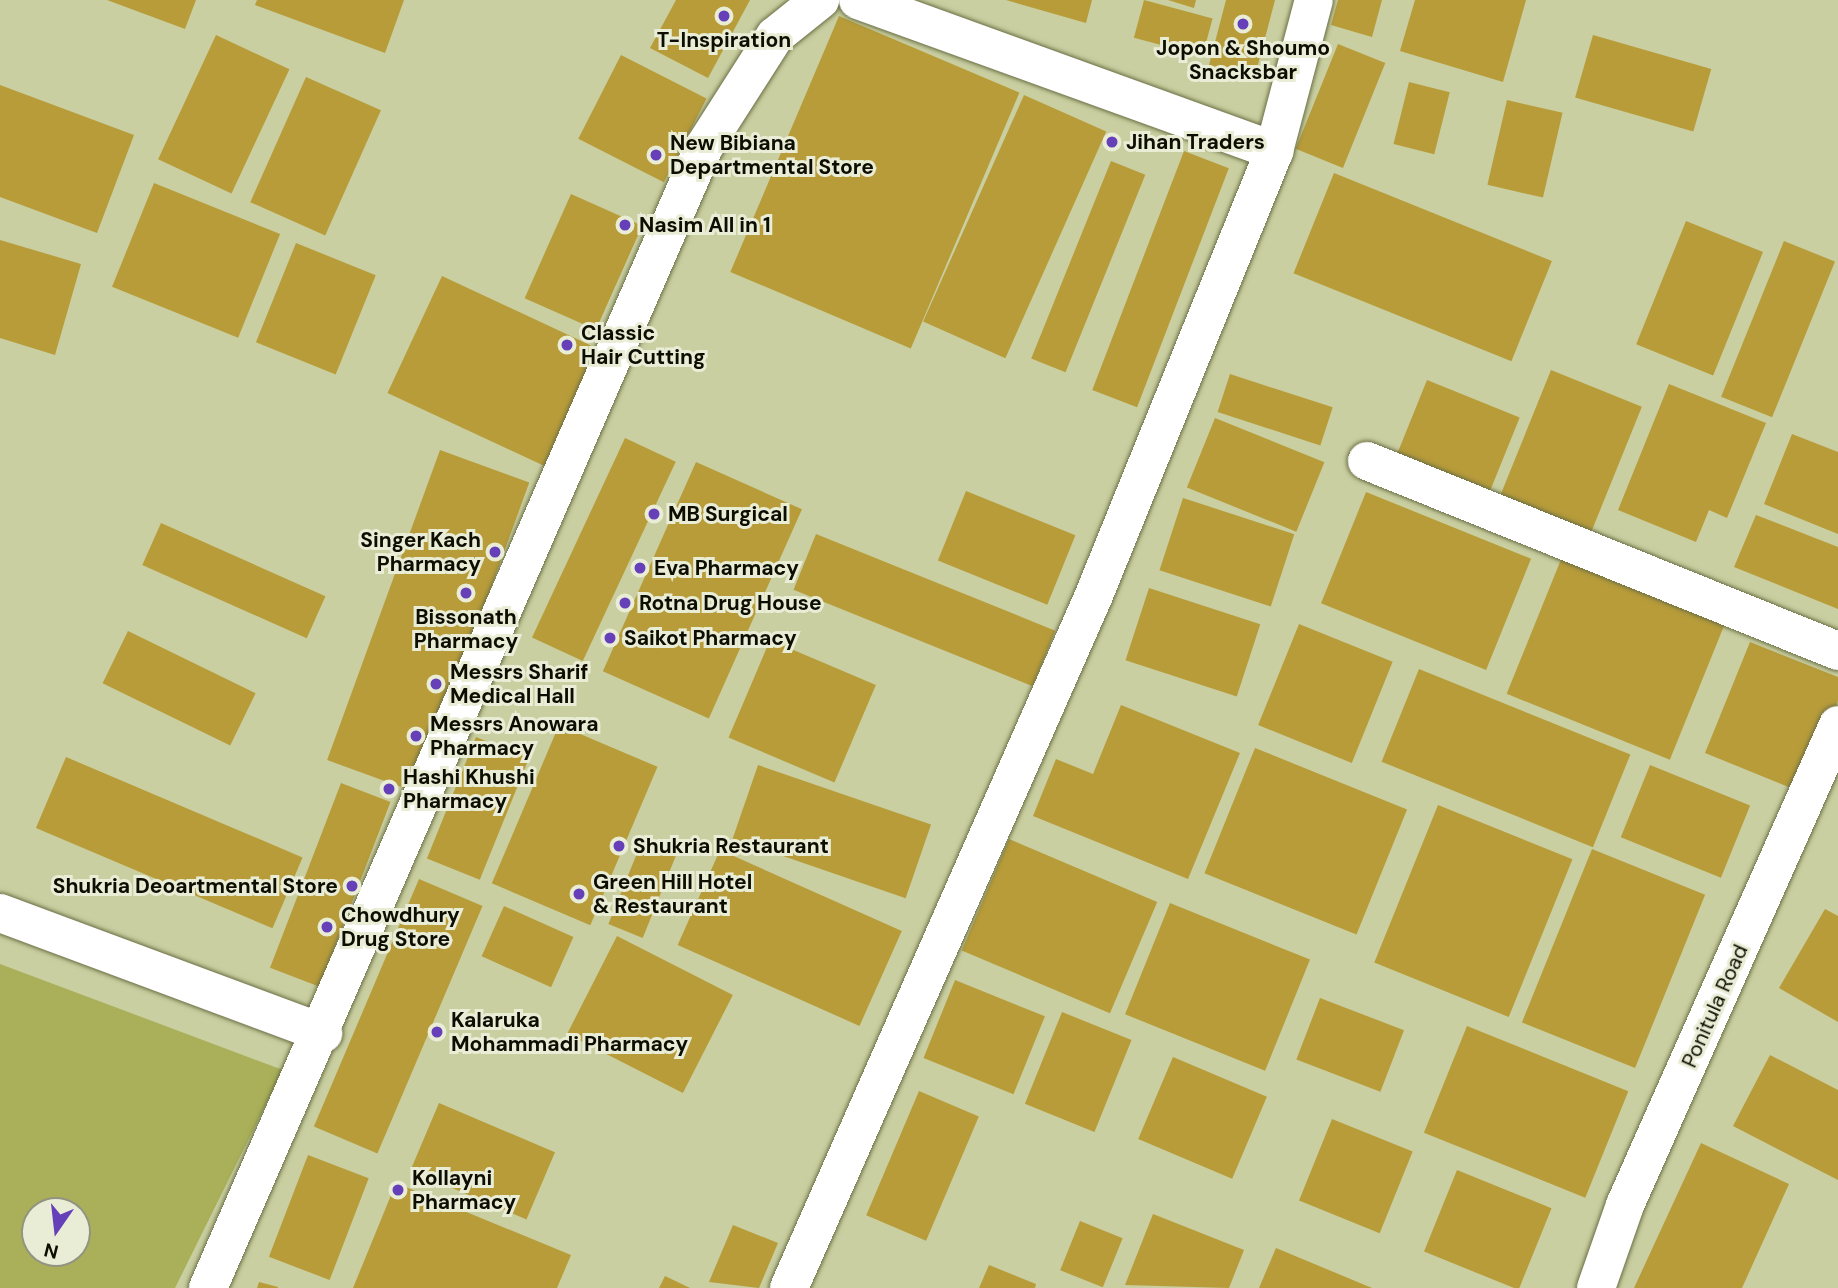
<!DOCTYPE html>
<html>
<head>
<meta charset="utf-8">
<style>
  body { margin:0 }
  #map { position:relative; width:1838px; height:1288px; overflow:hidden; background:#c9cfa0; font-family:"DM Sans",sans-serif }
  div>[style] { position:absolute }
  .green>* { inset:0; background:#a9b059 }
  .building>* { inset:0; background:#b89c3a; transform-origin:0 0 }
  .roads { filter:drop-shadow(0 0 2px #6b6f45) drop-shadow(0 0 2px #6b6f45) }
  .minor>* { height:38px; margin:-19px; padding:0 19px; transform-origin:19px; border-radius:19px; background:#fff }
  .dots>* { width:19px; height:19px; translate:-50% -50%; box-sizing:border-box; border:4px solid #eaedd6; border-radius:50% }
  span { translate:-50% -50%; white-space:nowrap; text-align:center; line-height:1.15; -webkit-text-stroke:6px #eaedd6; paint-order:stroke }
  .poi-label { font-size:21px; color:#0d0e01; font-weight:700 }
  .left { translate:0 -50%; text-align:left }
  .right { translate:-100% -50%; text-align:right }
  .street-label { font-size:21px; color:#0d0e01 }
  .north { position:absolute; left:21px; top:1197px; width:70px; height:70px; box-sizing:border-box; background:#eaedd6; border:2px solid #929481; border-radius:50%; rotate:194deg; font-size:19px; font-weight:700; line-height:28px; text-align:center; color:#0d0e01 }
  .north::after { content:''; display:block; margin:auto; width:24px; height:32px; background:#6640b8; clip-path:polygon(50% 0,100% 100%,50% 72%,0 100%) }
</style>
</head>
<body>
<div id="map">
  <div class="green">
    <div style="clip-path:polygon(evenodd,0 964px,283px 1070px,175px 1288px,0 1288px,0 964px,35px 1211px,77px 1211px,77px 1253px,35px 1253px,35px 1211px)"></div>
  </div>
  <div class="building">
    <div style="clip-path:polygon(107px 0,196px 0,185px 29px)"></div>
    <div style="clip-path:polygon(257px 0,404px 0,385px 53px,255px 5px)"></div>
    <div style="clip-path:polygon(676px 0,750px 0,708px 78px,650px 48px)"></div>
    <div style="clip-path:polygon(1006px 0,1092px 0,1086px 23px)"></div>
    <div style="left:1144px;top:0;width:71px;height:39px;rotate:15deg"></div>
    <div style="clip-path:polygon(1168px 0,1196px 0,1194px 8px)"></div>
    <div style="clip-path:polygon(1226px 0,1275px 0,1255px 76px,1209px 65px)"></div>
    <div style="clip-path:polygon(1338px 0,1382px 0,1372px 37px,1331px 25px)"></div>
    <div style="clip-path:polygon(1415px 0,1526px 0,1503px 82px,1400px 51px)"></div>
    <div style="left:839px;top:16px;width:196px;height:278px;rotate:23deg"></div>
    <div style="left:216px;top:35px;width:81px;height:137px;rotate:25deg"></div>
    <div style="left:1593px;top:35px;width:123px;height:65px;rotate:16deg"></div>
    <div style="left:1338px;top:44px;width:51px;height:113px;rotate:22deg"></div>
    <div style="left:621px;top:55px;width:96px;height:94px;rotate:27deg"></div>
    <div style="left:306px;top:77px;width:82px;height:137px;rotate:24deg"></div>
    <div style="left:1409px;top:82px;width:42px;height:64px;rotate:14deg"></div>
    <div style="clip-path:polygon(0 85px,134px 135px,97px 233px,0 197px)"></div>
    <div style="left:1024px;top:95px;width:90px;height:248px;rotate:24deg"></div>
    <div style="left:1507px;top:100px;width:57px;height:87px;rotate:13deg"></div>
    <div style="left:1184px;top:151px;width:48px;height:256px;rotate:21deg"></div>
    <div style="left:1111px;top:161px;width:37px;height:213px;rotate:22deg"></div>
    <div style="left:1334px;top:173px;width:235px;height:108px;rotate:22deg"></div>
    <div style="left:154px;top:183px;width:136px;height:112px;rotate:22deg"></div>
    <div style="left:571px;top:194px;width:78px;height:114px;rotate:24deg"></div>
    <div style="left:1686px;top:221px;width:83px;height:133px;rotate:22deg"></div>
    <div style="clip-path:polygon(0 240px,81px 264px,55px 355px,0 338px)"></div>
    <div style="left:1784px;top:241px;width:55px;height:168px;rotate:22deg"></div>
    <div style="left:296px;top:243px;width:86px;height:107px;rotate:22deg"></div>
    <div style="left:442px;top:276px;width:175px;height:129px;rotate:25deg"></div>
    <div style="left:1551px;top:370px;width:98px;height:137px;rotate:22deg"></div>
    <div style="left:1230px;top:374px;width:108px;height:40px;rotate:18deg"></div>
    <div style="left:1427px;top:380px;width:100px;height:82px;rotate:22deg"></div>
    <div style="clip-path:polygon(1669px 384px,1766px 423px,1727px 518px,1709px 510px,1696px 542px,1618px 510px)"></div>
    <div style="left:1215px;top:418px;width:118px;height:75px;rotate:22deg"></div>
    <div style="clip-path:polygon(1792px 434px,1838px 452px,1838px 534px,1764px 504px)"></div>
    <div style="left:625px;top:438px;width:56px;height:220px;rotate:25deg"></div>
    <div style="left:440px;top:450px;width:95px;height:330px;rotate:20deg"></div>
    <div style="left:696px;top:462px;width:116px;height:229px;rotate:24deg"></div>
    <div style="left:966px;top:491px;width:118px;height:75px;rotate:22deg"></div>
    <div style="left:1366px;top:492px;width:178px;height:120px;rotate:22deg"></div>
    <div style="left:1183px;top:498px;width:117px;height:76px;rotate:18deg"></div>
    <div style="clip-path:polygon(1756px 515px,1838px 547px,1838px 609px,1734px 567px)"></div>
    <div style="left:161px;top:523px;width:180px;height:46px;rotate:24deg"></div>
    <div style="left:816px;top:534px;width:258px;height:60px;rotate:22deg"></div>
    <div style="left:1564px;top:552px;width:176px;height:153px;rotate:22deg"></div>
    <div style="left:1149px;top:588px;width:117px;height:76px;rotate:18deg"></div>
    <div style="left:1299px;top:624px;width:101px;height:109px;rotate:22deg"></div>
    <div style="left:128px;top:631px;width:142px;height:58px;rotate:26deg"></div>
    <div style="left:770px;top:640px;width:115px;height:106px;rotate:23deg"></div>
    <div style="clip-path:polygon(1750px 642px,1838px 677px,1838px 701px,1801px 792px,1705px 753px)"></div>
    <div style="left:1419px;top:669px;width:228px;height:100px;rotate:22deg"></div>
    <div style="clip-path:polygon(1121px 705px,1240px 753px,1188px 879px,1033px 816px,1056px 759px,1093px 774px)"></div>
    <div style="left:559px;top:725px;width:107px;height:172px;rotate:23deg"></div>
    <div style="left:476px;top:737px;width:57px;height:131px;rotate:22deg"></div>
    <div style="left:1255px;top:748px;width:164px;height:135px;rotate:22deg"></div>
    <div style="left:66px;top:757px;width:257px;height:77px;rotate:23deg"></div>
    <div style="left:758px;top:765px;width:183px;height:78px;rotate:19deg"></div>
    <div style="left:1650px;top:765px;width:108px;height:78px;rotate:22deg"></div>
    <div style="left:341px;top:783px;width:53px;height:198px;rotate:21deg"></div>
    <div style="left:1438px;top:805px;width:145px;height:170px;rotate:22deg"></div>
    <div style="left:644px;top:836px;width:37px;height:95px;rotate:22deg"></div>
    <div style="left:1009px;top:839px;width:161px;height:121px;rotate:23deg"></div>
    <div style="left:1592px;top:849px;width:122px;height:187px;rotate:22deg"></div>
    <div style="left:720px;top:850px;width:199px;height:104px;rotate:24deg"></div>
    <div style="left:419px;top:879px;width:69px;height:269px;rotate:23deg"></div>
    <div style="left:1170px;top:903px;width:151px;height:120px;rotate:22deg"></div>
    <div style="left:504px;top:906px;width:76px;height:55px;rotate:24deg"></div>
    <div style="clip-path:polygon(1825px 909px,1838px 916px,1838px 1022px,1779px 988px)"></div>
    <div style="left:617px;top:936px;width:130px;height:110px;rotate:27deg"></div>
    <div style="left:955px;top:980px;width:97px;height:84px;rotate:22deg"></div>
    <div style="left:1320px;top:998px;width:90px;height:66px;rotate:21deg"></div>
    <div style="left:1062px;top:1012px;width:75px;height:99px;rotate:22deg"></div>
    <div style="left:1467px;top:1026px;width:174px;height:115px;rotate:22deg"></div>
    <div style="clip-path:polygon(1770px 1055px,1838px 1090px,1838px 1180px,1733px 1126px)"></div>
    <div style="left:1173px;top:1057px;width:102px;height:89px;rotate:23deg"></div>
    <div style="left:919px;top:1091px;width:65px;height:135px;rotate:23deg"></div>
    <div style="left:439px;top:1103px;width:126px;height:73px;rotate:23deg"></div>
    <div style="left:1332px;top:1119px;width:87px;height:88px;rotate:22deg"></div>
    <div style="clip-path:polygon(1701px 1143px,1789px 1184px,1742px 1288px,1634px 1288px)"></div>
    <div style="left:308px;top:1155px;width:65px;height:109px;rotate:21deg"></div>
    <div style="left:1457px;top:1170px;width:102px;height:88px;rotate:22deg"></div>
    <div style="clip-path:polygon(396px 1183px,571px 1255px,557px 1288px,353px 1288px)"></div>
    <div style="clip-path:polygon(1153px 1214px,1244px 1250px,1229px 1288px,1125px 1285px)"></div>
    <div style="left:1080px;top:1221px;width:46px;height:53px;rotate:22deg"></div>
    <div style="clip-path:polygon(733px 1225px,778px 1243px,759px 1288px,709px 1282px)"></div>
    <div style="clip-path:polygon(1276px 1248px,1372px 1288px,1259px 1288px)"></div>
    <div style="clip-path:polygon(989px 1265px,1036px 1284px,1035px 1288px,979px 1288px)"></div>
    <div style="clip-path:polygon(665px 1276px,690px 1288px,659px 1288px)"></div>
    <div style="clip-path:polygon(259px 1282px,278px 1287px,278px 1288px,257px 1288px)"></div>
  </div>
  <div class="roads">
    <div class="minor">
      <div style="left:858px;top:0;width:443px;rotate:19.9deg"></div>
      <div style="left:1367px;top:461px;width:508px;rotate:21.97deg"></div>
      <div style="left:0;top:913px;width:345px;rotate:20.4deg"></div>
      <div style="left:208px;top:1288px;width:1244px;rotate:-66.51deg"></div>
      <div style="left:704px;top:147px;width:132px;rotate:-57.4deg"></div>
      <div style="left:775px;top:36px;width:58px;rotate:-38.7deg"></div>
      <div style="left:789px;top:1288px;width:757px;rotate:-66.24deg"></div>
      <div style="left:1094px;top:595px;width:479px;rotate:-67.9deg"></div>
      <div style="left:1274px;top:151px;width:156px;rotate:-75.2deg"></div>
      <div style="left:1596px;top:1288px;width:88px;rotate:-70.7deg"></div>
      <div style="left:1625px;top:1205px;width:525px;rotate:-66.07deg"></div>
    </div>
  </div>
  <div class="dots">
    <div style="left:724px;top:16px;background:#6640b8"></div>
    <div style="left:1243px;top:24px;background:#6640b8"></div>
    <div style="left:1112px;top:142px;background:#6640b8"></div>
    <div style="left:656px;top:155px;background:#6640b8"></div>
    <div style="left:625px;top:225px;background:#6640b8"></div>
    <div style="left:567px;top:345px;background:#6640b8"></div>
    <div style="left:654px;top:514px;background:#6640b8"></div>
    <div style="left:495px;top:552px;background:#6640b8"></div>
    <div style="left:640px;top:568px;background:#6640b8"></div>
    <div style="left:466px;top:593px;background:#6640b8"></div>
    <div style="left:625px;top:603px;background:#6640b8"></div>
    <div style="left:610px;top:638px;background:#6640b8"></div>
    <div style="left:436px;top:684px;background:#6640b8"></div>
    <div style="left:416px;top:736px;background:#6640b8"></div>
    <div style="left:389px;top:789px;background:#6640b8"></div>
    <div style="left:619px;top:846px;background:#6640b8"></div>
    <div style="left:352px;top:886px;background:#6640b8"></div>
    <div style="left:579px;top:894px;background:#6640b8"></div>
    <div style="left:327px;top:927px;background:#6640b8"></div>
    <div style="left:437px;top:1032px;background:#6640b8"></div>
    <div style="left:398px;top:1190px;background:#6640b8"></div>
  </div>
  <div class="poi-label">
    <span style="left:724px;top:40px">T-Inspiration</span>
    <span style="left:1243px;top:60px">Jopon &amp; Shoumo<br>Snacksbar</span>
    <span class="left" style="left:1126px;top:142px">Jihan Traders</span>
    <span class="left" style="left:670px;top:155px">New Bibiana<br>Departmental Store</span>
    <span class="left" style="left:639px;top:225px">Nasim All in 1</span>
    <span class="left" style="left:581px;top:345px">Classic<br>Hair Cutting</span>
    <span class="left" style="left:668px;top:514px">MB Surgical</span>
    <span class="right" style="left:481px;top:552px">Singer Kach<br>Pharmacy</span>
    <span class="left" style="left:654px;top:568px">Eva Pharmacy</span>
    <span class="left" style="left:639px;top:603px">Rotna Drug House</span>
    <span style="left:466px;top:629px">Bissonath<br>Pharmacy</span>
    <span class="left" style="left:624px;top:638px">Saikot Pharmacy</span>
    <span class="left" style="left:450px;top:684px">Messrs Sharif<br>Medical Hall</span>
    <span class="left" style="left:430px;top:736px">Messrs Anowara<br>Pharmacy</span>
    <span class="left" style="left:403px;top:789px">Hashi Khushi<br>Pharmacy</span>
    <span class="left" style="left:633px;top:846px">Shukria Restaurant</span>
    <span class="left" style="left:593px;top:894px">Green Hill Hotel<br>&amp; Restaurant</span>
    <span class="right" style="left:338px;top:886px">Shukria Deoartmental Store</span>
    <span class="left" style="left:341px;top:927px">Chowdhury<br>Drug Store</span>
    <span class="left" style="left:451px;top:1032px">Kalaruka<br>Mohammadi Pharmacy</span>
    <span class="left" style="left:412px;top:1190px">Kollayni<br>Pharmacy</span>
  </div>
  <div class="street-label">
    <span style="left:1715px;top:1006px;rotate:-66deg">Ponitula Road</span>
  </div>
  <div class="north">N</div>
</div>
</body>
</html>
